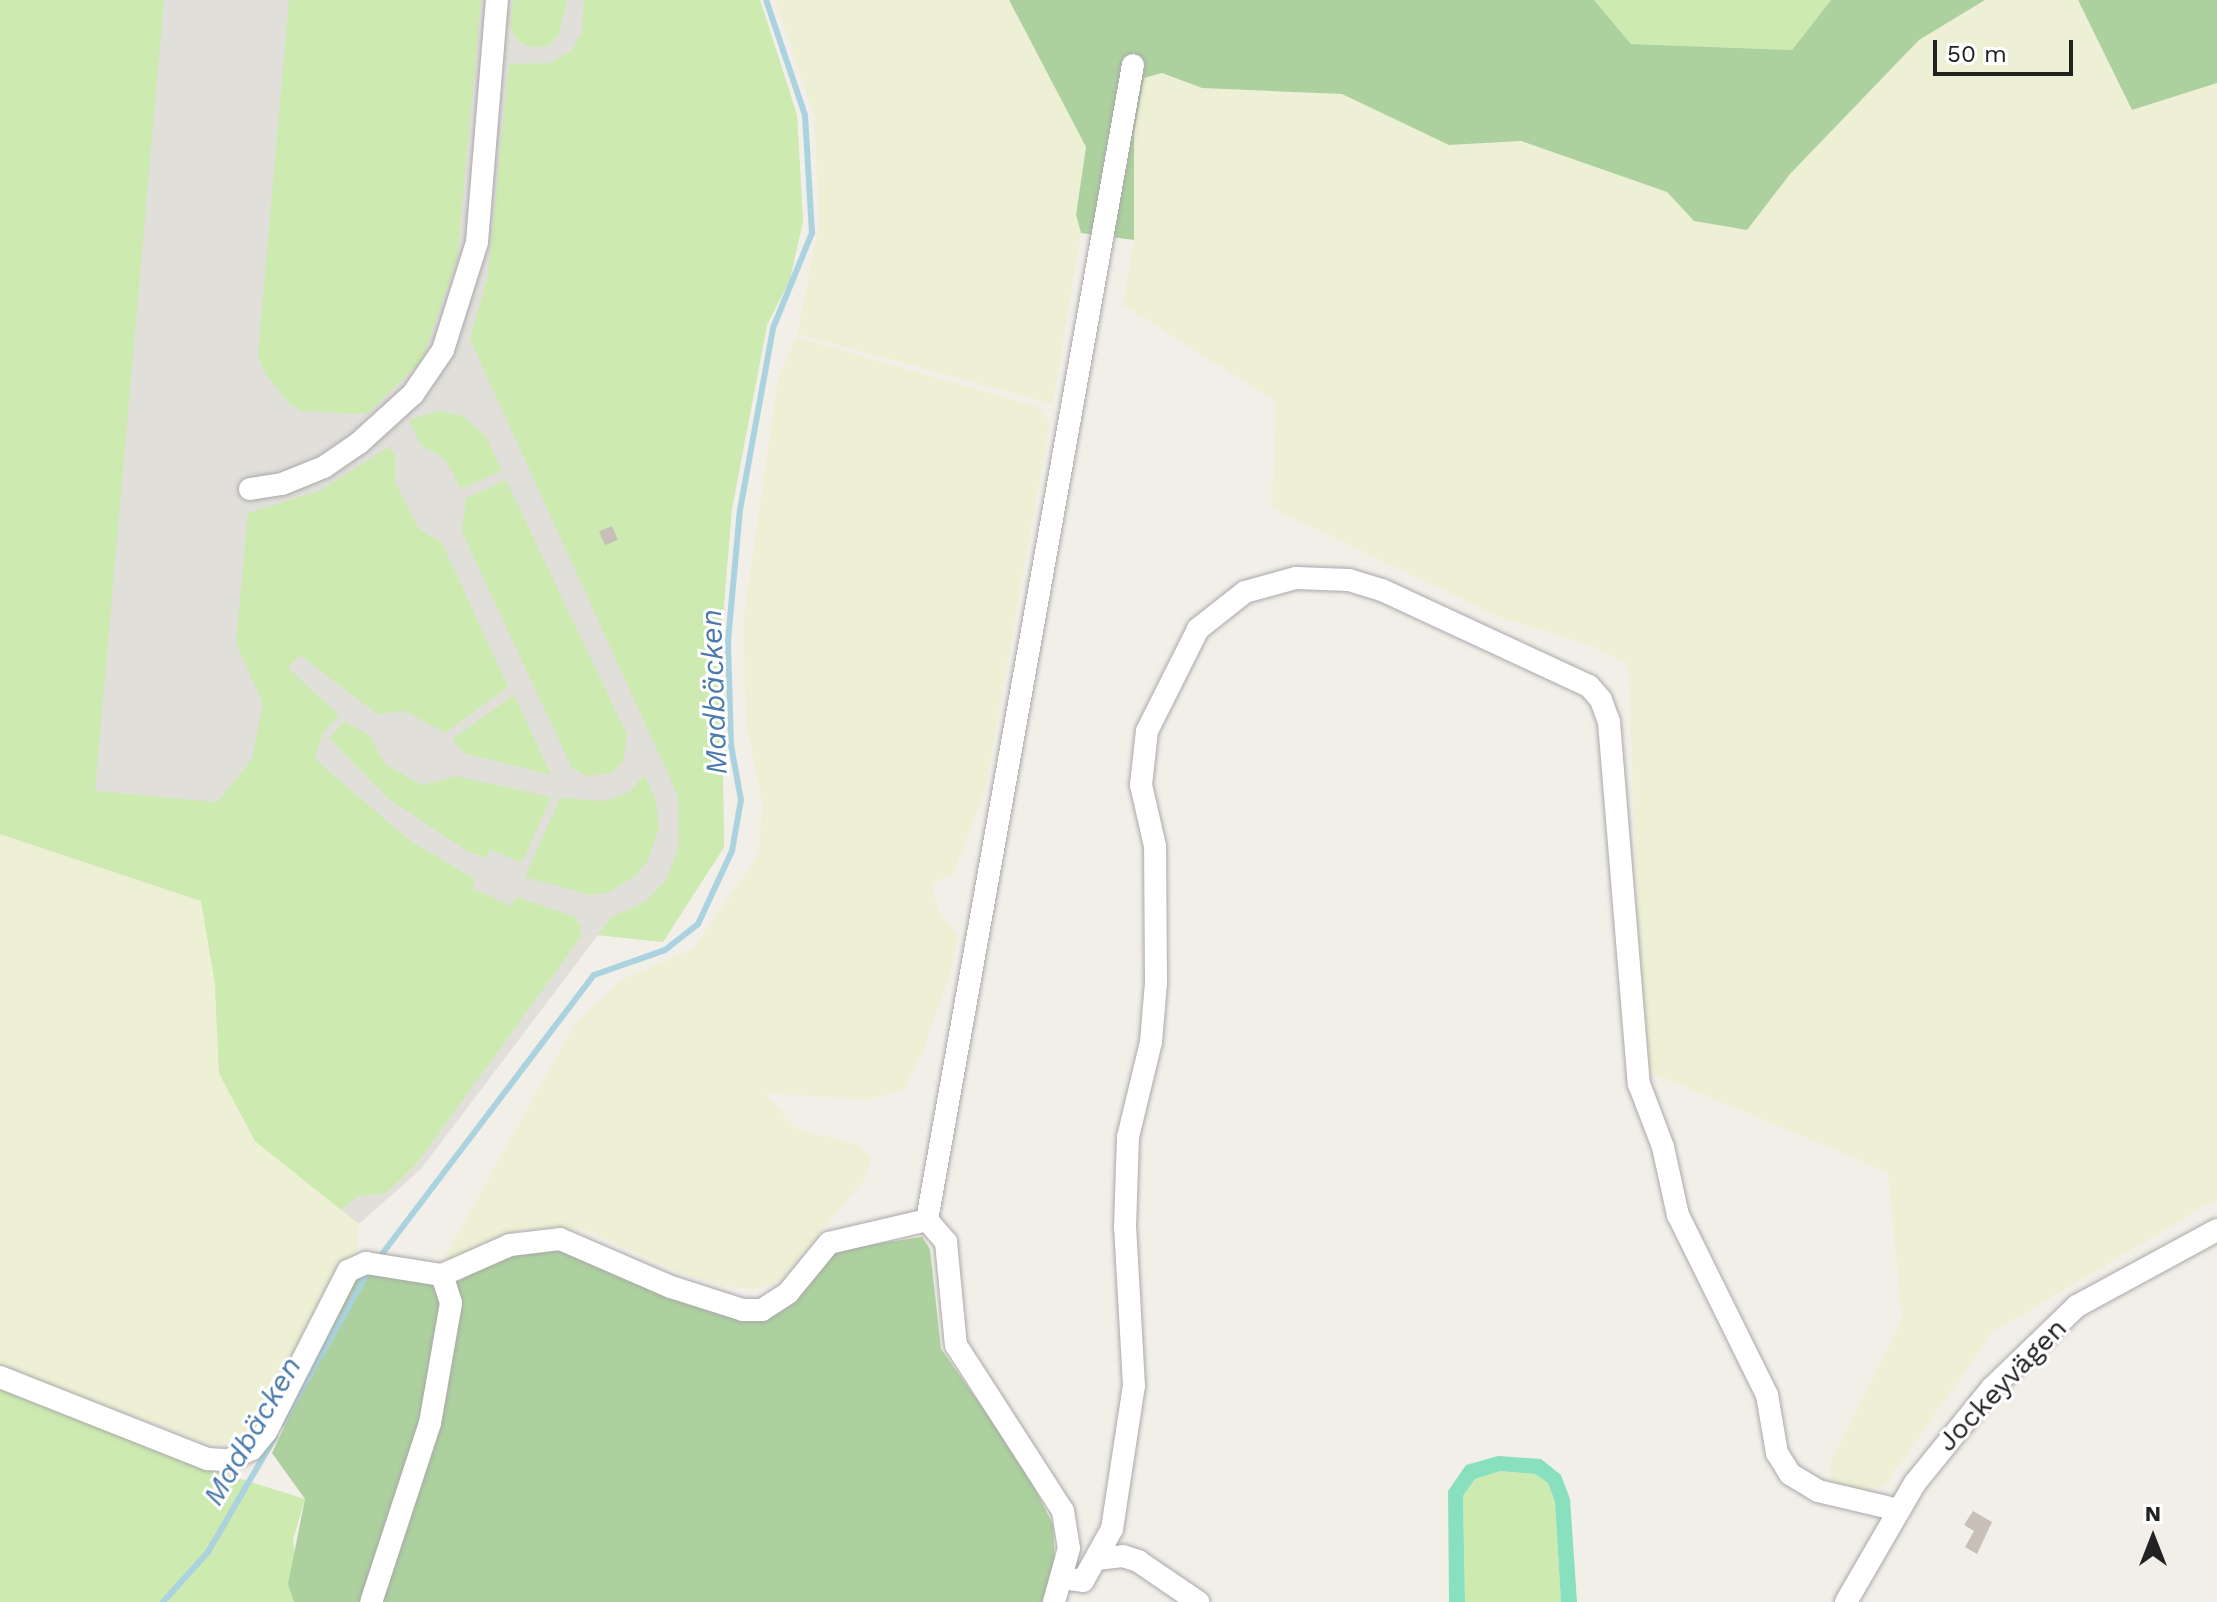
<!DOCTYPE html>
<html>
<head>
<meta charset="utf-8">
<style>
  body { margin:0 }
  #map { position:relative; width:2217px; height:1602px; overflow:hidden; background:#f2efe9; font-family:"Work Sans",sans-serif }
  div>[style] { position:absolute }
  .airport>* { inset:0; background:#e1dfda }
  .farmland>* { inset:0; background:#eef0d5 }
  .grass>* { inset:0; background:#cdebb0 }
  .forest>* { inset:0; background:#add19e }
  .pitch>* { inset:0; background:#88e0be }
  .stream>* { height:6px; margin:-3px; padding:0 3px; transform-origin:3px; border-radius:3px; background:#aad3df }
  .building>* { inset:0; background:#c7bfb8; transform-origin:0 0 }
  .roads { filter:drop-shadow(0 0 2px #a9a9a9) drop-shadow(0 0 2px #a9a9a9) }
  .minor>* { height:22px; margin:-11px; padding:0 11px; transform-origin:11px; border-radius:11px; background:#fff }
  span { translate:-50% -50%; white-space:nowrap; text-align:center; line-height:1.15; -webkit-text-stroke:6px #fff; paint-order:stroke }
  .street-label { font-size:28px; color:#222 }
  .water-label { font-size:30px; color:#4a7aab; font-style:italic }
  .north { position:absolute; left:2113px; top:1498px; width:80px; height:80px; -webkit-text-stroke:6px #fff; paint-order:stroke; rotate:0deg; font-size:22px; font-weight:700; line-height:32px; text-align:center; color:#222 }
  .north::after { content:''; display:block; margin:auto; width:28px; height:36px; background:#222; clip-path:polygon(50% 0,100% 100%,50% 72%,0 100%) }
  .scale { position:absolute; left:1933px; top:40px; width:140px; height:36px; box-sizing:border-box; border:4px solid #222; border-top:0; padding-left:10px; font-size:24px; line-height:28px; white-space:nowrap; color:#222; -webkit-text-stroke:6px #fff; paint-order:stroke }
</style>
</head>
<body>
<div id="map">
  <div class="airport">
    <div style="clip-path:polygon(0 0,760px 0,797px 115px,803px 221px,790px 279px,767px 325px,732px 508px,721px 640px,724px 847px,663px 942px,598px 935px,421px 1169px,359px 1224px,263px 1410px,0 1354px)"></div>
  </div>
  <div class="farmland">
    <div style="clip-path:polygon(775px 0,1009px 0,1086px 147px,1076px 215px,1081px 233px,1053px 404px,797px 334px,819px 222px,814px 116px)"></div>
    <div style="clip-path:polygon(1986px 0,2078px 0,2132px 110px,2217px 83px,2217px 1199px,1993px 1332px,1885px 1485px,1866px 1491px,1830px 1479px,1831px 1460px,1902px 1320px,1888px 1172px,1644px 1070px,1628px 664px,1588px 645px,1499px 617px,1272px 508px,1276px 402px,1123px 305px,1134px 240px,1134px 133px,1144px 78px,1162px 73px,1202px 88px,1342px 94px,1449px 145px,1521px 141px,1667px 192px,1694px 221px,1746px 230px,1790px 174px,1919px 40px)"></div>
    <div style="clip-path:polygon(796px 337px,1038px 407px,1050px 422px,985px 790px,953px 874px,932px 884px,938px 910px,958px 935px,950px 975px,924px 1049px,904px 1090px,869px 1099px,766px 1094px,796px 1129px,857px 1144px,872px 1159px,865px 1179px,781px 1280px,754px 1290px,724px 1286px,678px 1273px,586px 1230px,554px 1227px,524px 1229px,442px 1262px,574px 1025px,623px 978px,693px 949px,759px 853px,762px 804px,746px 723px,743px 623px,778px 378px)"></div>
    <div style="clip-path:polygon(0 834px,201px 901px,215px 983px,219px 1073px,255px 1141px,359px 1224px,357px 1258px,267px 1418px,243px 1443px,208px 1444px,0 1366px)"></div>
  </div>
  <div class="grass">
    <div style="clip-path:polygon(0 0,164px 0,95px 791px,217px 802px,252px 759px,263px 704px,236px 643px,248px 513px,319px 491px,389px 447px,395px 455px,395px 482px,419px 529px,442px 543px,508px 687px,445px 733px,405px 711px,377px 714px,300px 655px,288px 668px,339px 715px,323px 732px,315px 759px,409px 840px,476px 880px,472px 888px,511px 906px,517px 897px,575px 917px,581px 928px,580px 938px,417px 1163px,386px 1193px,358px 1196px,341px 1210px,255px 1141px,219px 1073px,215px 983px,201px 901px,0 834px)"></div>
    <div style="clip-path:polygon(289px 0,481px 0,457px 259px,422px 360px,369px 412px,357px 414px,302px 411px,288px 403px,265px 373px,258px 355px)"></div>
    <div style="clip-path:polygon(513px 0,567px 0,558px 36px,548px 46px,529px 47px,517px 40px,510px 27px)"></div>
    <div style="clip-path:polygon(584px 0,760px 0,797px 115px,803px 221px,790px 279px,767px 325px,732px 508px,721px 640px,724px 847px,663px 942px,598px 935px,611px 917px,645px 902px,666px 880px,679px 847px,678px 796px,470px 339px,488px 275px,509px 64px,550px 63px,571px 51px,582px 33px)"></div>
    <div style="clip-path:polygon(1594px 0,1831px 0,1792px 50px,1631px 44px)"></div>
    <div style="clip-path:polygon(438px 411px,463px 416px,485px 435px,502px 471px,461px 489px,444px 458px,421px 445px,409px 420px)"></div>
    <div style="clip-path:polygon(506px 480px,627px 735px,623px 762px,612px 773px,587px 776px,572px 768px,462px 532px,466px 498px)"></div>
    <div style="clip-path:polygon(514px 695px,551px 775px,463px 753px,452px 739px)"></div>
    <div style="clip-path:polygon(345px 721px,370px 736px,385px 764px,422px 785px,456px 776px,551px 797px,522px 863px,490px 849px,487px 858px,467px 851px,389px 799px,329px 738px)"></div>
    <div style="clip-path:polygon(644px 775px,655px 797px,659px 828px,647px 862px,634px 877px,607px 893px,590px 895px,525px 877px,560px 798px,605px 801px,629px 792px)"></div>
    <div style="clip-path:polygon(0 1383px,222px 1473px,305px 1499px,293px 1540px,302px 1602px,0 1602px)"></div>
    <div style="clip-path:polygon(1499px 1471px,1535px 1474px,1548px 1483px,1555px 1502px,1561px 1602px,1465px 1602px,1463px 1496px,1475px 1479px)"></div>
  </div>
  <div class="forest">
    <div style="clip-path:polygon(1009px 0,1594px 0,1631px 44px,1792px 50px,1831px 0,1985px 0,1919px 40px,1790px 174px,1747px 230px,1694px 221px,1667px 192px,1521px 141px,1449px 145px,1342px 94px,1202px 88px,1162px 73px,1144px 78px,1134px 133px,1134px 240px,1081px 233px,1076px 215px,1086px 147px)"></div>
    <div style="clip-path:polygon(2078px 0,2217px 0,2217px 83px,2132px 110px)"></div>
    <div style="clip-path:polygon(922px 1237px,930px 1249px,941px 1349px,1024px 1466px,1053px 1525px,1055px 1564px,1042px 1602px,294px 1602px,288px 1584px,305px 1499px,272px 1453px,356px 1276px,382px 1270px,447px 1288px,506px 1254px,552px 1245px,767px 1319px,790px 1306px,835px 1250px)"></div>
  </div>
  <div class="pitch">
    <div style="clip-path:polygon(1498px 1456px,1541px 1459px,1561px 1475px,1570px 1499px,1577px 1602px,1561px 1602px,1555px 1502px,1548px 1483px,1535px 1474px,1500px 1471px,1475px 1479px,1463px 1496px,1465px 1602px,1449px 1602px,1448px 1491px,1466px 1465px)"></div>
  </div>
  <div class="stream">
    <div style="left:382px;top:1254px;width:350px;rotate:-52.8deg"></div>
    <div style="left:594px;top:975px;width:75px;rotate:-19.4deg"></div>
    <div style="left:665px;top:950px;width:42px;rotate:-38.2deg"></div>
    <div style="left:698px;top:924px;width:81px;rotate:-65deg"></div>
    <div style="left:732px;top:851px;width:52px;rotate:-80deg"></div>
    <div style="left:741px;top:800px;width:56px;rotate:-100.3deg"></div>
    <div style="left:731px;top:745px;width:104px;rotate:-91.7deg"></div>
    <div style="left:728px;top:641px;width:132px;rotate:-84.8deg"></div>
    <div style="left:740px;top:510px;width:185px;rotate:-79.7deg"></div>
    <div style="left:773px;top:328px;width:103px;rotate:-67.7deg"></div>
    <div style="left:812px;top:233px;width:118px;rotate:-93.4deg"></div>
    <div style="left:805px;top:115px;width:121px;rotate:-108.7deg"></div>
    <div style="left:282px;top:1424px;width:172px;rotate:-60.5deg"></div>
    <div style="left:163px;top:1602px;width:67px;rotate:-48deg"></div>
    <div style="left:208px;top:1552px;width:133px;rotate:-59.8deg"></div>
  </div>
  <div class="building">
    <div style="left:612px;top:526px;width:15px;height:14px;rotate:67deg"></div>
    <div style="clip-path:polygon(1973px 1511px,1992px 1522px,1977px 1554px,1965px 1547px,1974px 1531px,1964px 1525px)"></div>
  </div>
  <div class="roads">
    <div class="minor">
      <div style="left:250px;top:489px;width:32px;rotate:-9deg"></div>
      <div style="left:282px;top:484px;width:45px;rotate:-22deg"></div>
      <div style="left:324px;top:467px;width:42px;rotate:-34.4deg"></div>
      <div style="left:359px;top:443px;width:73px;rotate:-42.2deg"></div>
      <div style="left:413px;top:394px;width:53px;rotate:-55.7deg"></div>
      <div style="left:443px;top:350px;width:113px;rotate:-72.5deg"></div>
      <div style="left:477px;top:242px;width:243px;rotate:-85.3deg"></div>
      <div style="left:927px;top:1220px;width:1173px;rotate:-79.89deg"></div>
      <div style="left:442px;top:1275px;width:74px;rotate:-23.8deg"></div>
      <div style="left:510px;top:1245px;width:50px;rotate:-6.8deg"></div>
      <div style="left:560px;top:1239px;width:121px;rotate:23.4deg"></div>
      <div style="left:671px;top:1287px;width:76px;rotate:17.7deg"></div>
      <div style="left:743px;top:1310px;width:19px"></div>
      <div style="left:762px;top:1310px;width:31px;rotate:-33deg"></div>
      <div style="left:788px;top:1293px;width:65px;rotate:-50.6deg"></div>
      <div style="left:829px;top:1243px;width:101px;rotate:-13.2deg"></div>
      <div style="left:927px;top:1220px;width:29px;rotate:49deg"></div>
      <div style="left:946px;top:1242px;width:103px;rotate:84.5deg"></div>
      <div style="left:956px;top:1345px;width:197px;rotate:57.2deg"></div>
      <div style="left:1063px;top:1511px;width:37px;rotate:81deg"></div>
      <div style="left:1069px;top:1548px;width:56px;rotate:105.5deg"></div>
      <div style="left:0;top:1377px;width:223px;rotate:21.6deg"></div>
      <div style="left:207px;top:1459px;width:22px;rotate:3deg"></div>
      <div style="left:229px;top:1460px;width:25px;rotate:-26deg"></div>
      <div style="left:252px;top:1449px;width:22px;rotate:-51deg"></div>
      <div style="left:266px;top:1432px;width:181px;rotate:-63deg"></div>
      <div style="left:348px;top:1271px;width:20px;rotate:-24deg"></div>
      <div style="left:366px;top:1263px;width:77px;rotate:9deg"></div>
      <div style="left:442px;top:1275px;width:29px;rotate:72deg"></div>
      <div style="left:451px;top:1303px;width:122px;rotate:99.9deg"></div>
      <div style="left:430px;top:1423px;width:188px;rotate:108.2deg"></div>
      <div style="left:1096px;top:1559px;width:27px;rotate:-6deg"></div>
      <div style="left:1123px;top:1556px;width:16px;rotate:18deg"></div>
      <div style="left:1138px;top:1561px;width:73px;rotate:34.3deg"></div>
      <div style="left:1062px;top:1578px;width:21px;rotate:8deg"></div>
      <div style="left:1083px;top:1581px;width:60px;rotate:-60.9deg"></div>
      <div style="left:1112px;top:1529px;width:145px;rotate:-81.3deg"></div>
      <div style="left:1134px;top:1386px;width:159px;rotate:-93.2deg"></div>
      <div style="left:1125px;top:1227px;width:90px;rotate:-88.1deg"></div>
      <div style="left:1128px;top:1137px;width:98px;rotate:-76.4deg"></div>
      <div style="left:1151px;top:1042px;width:59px;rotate:-85.2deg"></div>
      <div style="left:1156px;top:983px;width:137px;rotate:-90.4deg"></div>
      <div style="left:1155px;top:846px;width:63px;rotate:-102.9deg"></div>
      <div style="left:1141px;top:785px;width:54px;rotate:-83.7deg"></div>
      <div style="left:1147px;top:731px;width:114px;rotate:-63.4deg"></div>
      <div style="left:1198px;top:629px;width:60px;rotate:-38.2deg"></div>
      <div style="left:1245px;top:592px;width:53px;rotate:-15.4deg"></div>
      <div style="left:1296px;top:578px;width:53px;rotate:2.2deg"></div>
      <div style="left:1349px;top:580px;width:34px;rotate:17deg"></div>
      <div style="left:1382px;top:590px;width:228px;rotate:24.9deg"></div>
      <div style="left:1589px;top:686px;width:18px;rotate:49deg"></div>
      <div style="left:1601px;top:700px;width:23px;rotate:70deg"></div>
      <div style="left:1609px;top:722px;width:363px;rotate:85.3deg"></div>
      <div style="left:1639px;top:1084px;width:67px;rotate:69.1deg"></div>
      <div style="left:1663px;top:1147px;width:70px;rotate:77.6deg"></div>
      <div style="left:1678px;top:1215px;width:201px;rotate:63.7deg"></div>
      <div style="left:1767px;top:1395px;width:59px;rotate:80.2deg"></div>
      <div style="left:1777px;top:1453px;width:25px;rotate:58deg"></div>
      <div style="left:1790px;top:1474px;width:33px;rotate:31deg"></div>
      <div style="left:1818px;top:1491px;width:83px;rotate:13.2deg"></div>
      <div style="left:1846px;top:1602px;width:138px;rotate:-59.9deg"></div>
      <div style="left:1915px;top:1483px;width:122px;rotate:-51deg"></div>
      <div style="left:1992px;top:1388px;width:118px;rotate:-44deg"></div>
      <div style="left:2077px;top:1306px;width:159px;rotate:-28.5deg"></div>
    </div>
  </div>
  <div class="street-label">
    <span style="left:2002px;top:1385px;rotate:-46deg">Jockeyvägen</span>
  </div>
  <div class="water-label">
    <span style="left:714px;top:692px;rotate:-92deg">Madbäcken</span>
    <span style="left:252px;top:1431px;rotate:-60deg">Madbäcken</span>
  </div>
  <div class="north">N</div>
  <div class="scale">50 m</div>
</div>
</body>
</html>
